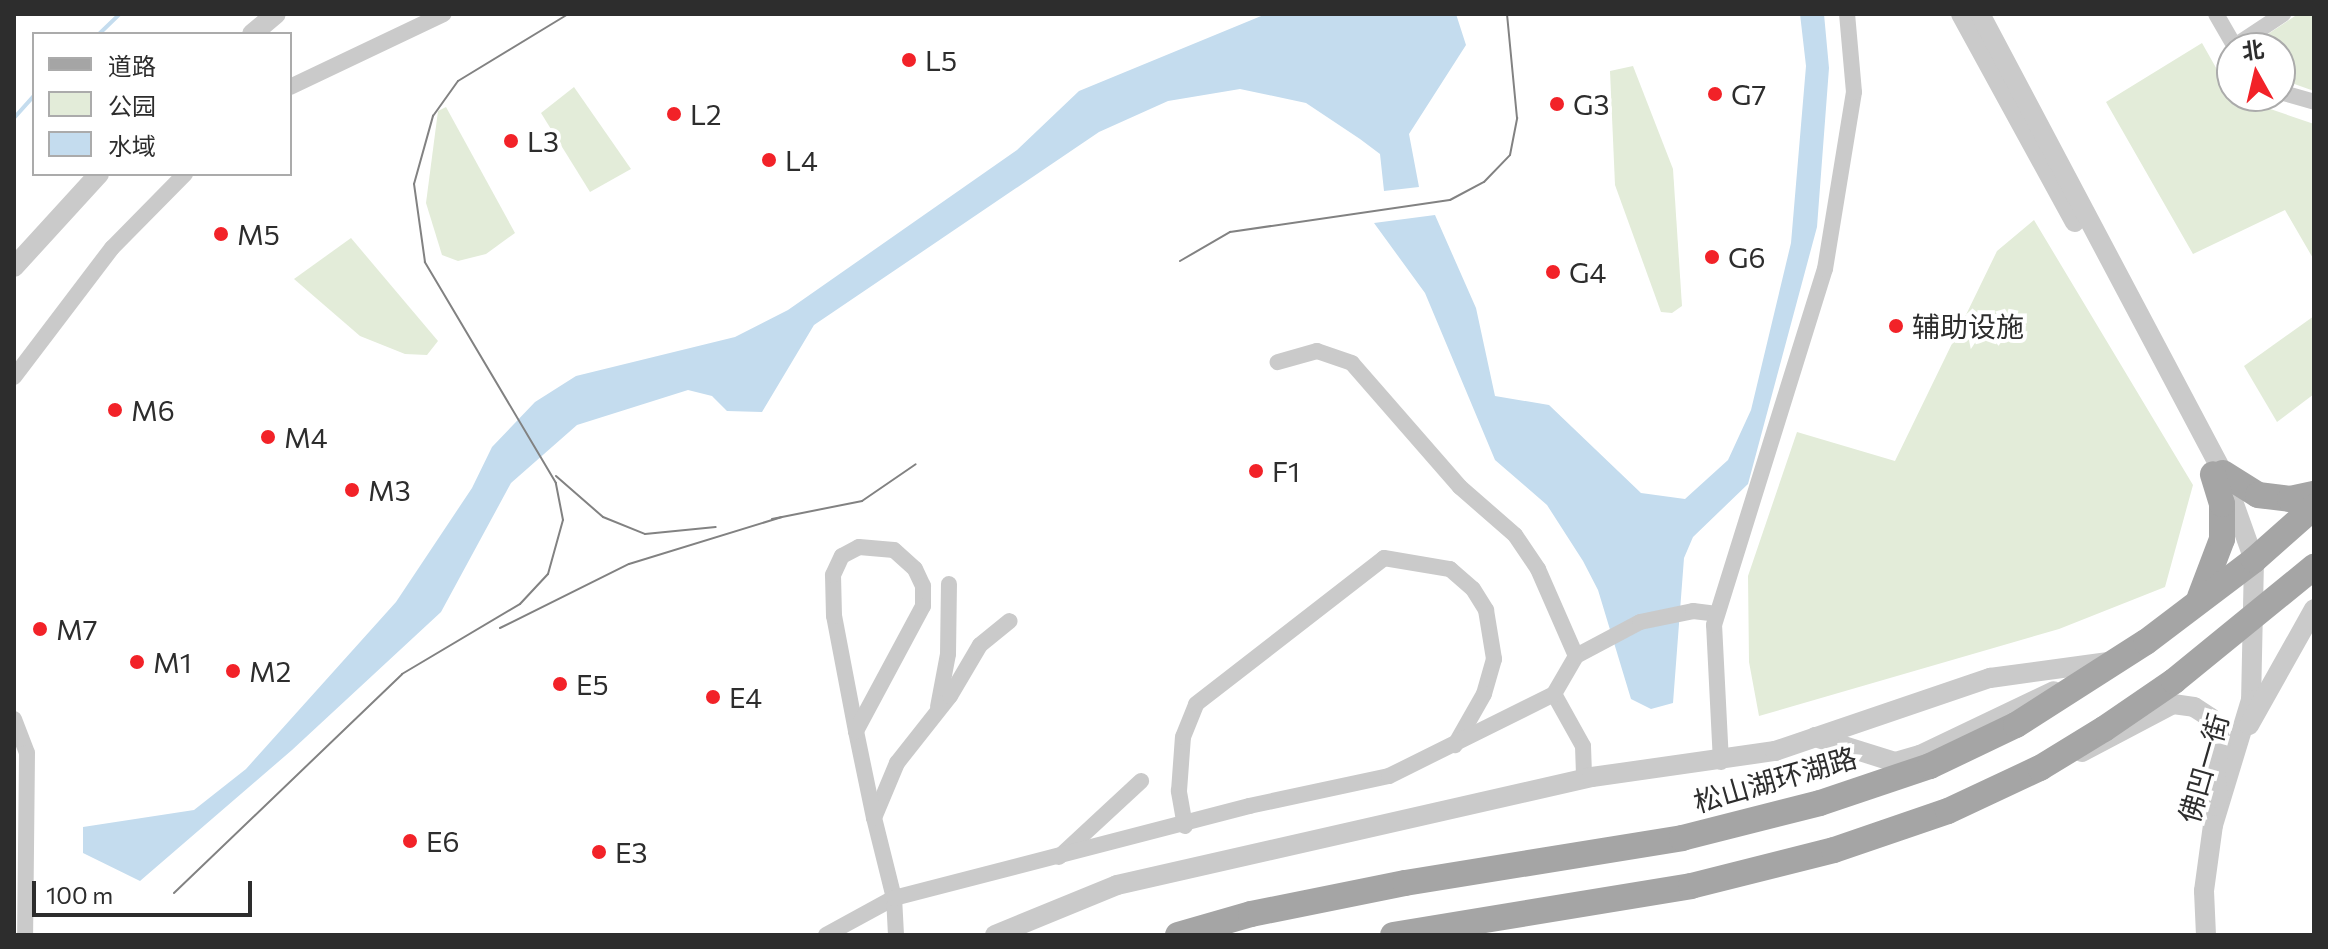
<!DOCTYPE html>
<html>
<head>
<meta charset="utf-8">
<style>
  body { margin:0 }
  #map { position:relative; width:2328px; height:949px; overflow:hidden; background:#fff; font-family:Commissioner,"Noto Sans SC",sans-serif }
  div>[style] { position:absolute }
  .green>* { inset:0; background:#e3ecd9 }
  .water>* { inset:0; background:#c4dcee }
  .stream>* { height:4px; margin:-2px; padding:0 2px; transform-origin:2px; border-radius:2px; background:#c4dcee }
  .minor>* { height:16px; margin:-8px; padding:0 8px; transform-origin:8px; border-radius:8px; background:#cacaca }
  .tertiary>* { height:20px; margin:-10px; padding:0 10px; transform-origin:10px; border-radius:10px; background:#cacaca }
  .primary>* { height:26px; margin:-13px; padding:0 13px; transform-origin:13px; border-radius:13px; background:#a5a5a5 }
  .tram>* { height:2px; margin:-1px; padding:0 1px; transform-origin:1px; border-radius:1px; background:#828282 }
  .dots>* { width:22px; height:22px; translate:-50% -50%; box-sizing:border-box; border:4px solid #fff; border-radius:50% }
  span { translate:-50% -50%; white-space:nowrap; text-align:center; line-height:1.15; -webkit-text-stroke:8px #fff; paint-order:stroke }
  .poi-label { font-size:28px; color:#2d2d2d }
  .left { translate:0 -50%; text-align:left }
  .street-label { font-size:28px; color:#2d2d2d }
  .frame { position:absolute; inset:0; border:16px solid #2d2d2d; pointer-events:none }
  .legend { position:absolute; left:32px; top:32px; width:260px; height:144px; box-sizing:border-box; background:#fff; border:2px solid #ababab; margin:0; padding:10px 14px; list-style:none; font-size:24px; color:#2d2d2d }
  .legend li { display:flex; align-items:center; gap:16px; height:40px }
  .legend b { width:40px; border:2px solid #ababab }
  .north { position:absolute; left:2216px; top:32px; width:80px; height:80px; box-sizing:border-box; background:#fff; border:2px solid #ababab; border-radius:50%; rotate:352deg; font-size:22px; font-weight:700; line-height:32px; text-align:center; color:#2d2d2d }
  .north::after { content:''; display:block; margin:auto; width:28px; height:36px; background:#f22228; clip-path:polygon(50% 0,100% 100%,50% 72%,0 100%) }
  .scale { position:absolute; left:32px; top:881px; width:220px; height:36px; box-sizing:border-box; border:4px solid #2d2d2d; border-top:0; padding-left:10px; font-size:24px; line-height:28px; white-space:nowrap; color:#2d2d2d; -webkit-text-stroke:6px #fff; paint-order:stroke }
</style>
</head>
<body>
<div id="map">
  <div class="green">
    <div style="clip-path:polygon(2298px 14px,2314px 14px,2314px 91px,2280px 79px,2280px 48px,2247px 48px)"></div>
    <div style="clip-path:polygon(2202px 43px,2232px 96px,2314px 124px,2314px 260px,2285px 210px,2193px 254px,2106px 102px)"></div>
    <div style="clip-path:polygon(1633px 66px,1673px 169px,1682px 306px,1672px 313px,1661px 312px,1615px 185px,1610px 71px)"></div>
    <div style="clip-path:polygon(574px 87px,631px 169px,590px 192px,541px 113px)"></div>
    <div style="clip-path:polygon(446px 107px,515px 233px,486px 254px,458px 261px,442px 255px,426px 203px,438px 111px)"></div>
    <div style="clip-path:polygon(2034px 220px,2193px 485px,2165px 587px,2059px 629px,1759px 716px,1749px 662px,1748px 576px,1797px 432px,1895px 461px,1997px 251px)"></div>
    <div style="clip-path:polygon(351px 238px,438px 341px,427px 355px,405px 354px,360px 336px,294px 279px)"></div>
    <div style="clip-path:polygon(2314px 316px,2314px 394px,2277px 422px,2244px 366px)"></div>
  </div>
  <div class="water">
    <div style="clip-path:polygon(1266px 14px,1456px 14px,1466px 45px,1409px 134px,1419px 187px,1384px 191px,1380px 154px,1360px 139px,1306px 103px,1240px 89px,1168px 101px,1099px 132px,814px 325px,762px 412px,727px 411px,712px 396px,688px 390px,577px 425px,511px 483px,441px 612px,292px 750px,140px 881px,83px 853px,83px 827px,194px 810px,246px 769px,396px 602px,472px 488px,492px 447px,535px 402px,576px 376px,735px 337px,788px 310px,1017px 150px,1079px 91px)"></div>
    <div style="clip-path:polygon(1800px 14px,1824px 14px,1829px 68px,1817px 227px,1748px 484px,1693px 537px,1684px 558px,1673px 703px,1651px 709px,1631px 699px,1598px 590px,1583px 561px,1547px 505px,1495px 460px,1425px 293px,1374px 223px,1435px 215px,1476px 308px,1495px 396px,1549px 405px,1641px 493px,1685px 499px,1728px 460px,1751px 410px,1791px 243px,1806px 66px)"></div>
  </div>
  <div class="stream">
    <div style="left:99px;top:34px;width:29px;rotate:-44deg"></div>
    <div style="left:14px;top:118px;width:30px;rotate:-48deg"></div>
  </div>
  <div class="minor">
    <div style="left:2216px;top:14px;width:39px;rotate:60deg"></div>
    <div style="left:2235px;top:46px;width:58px;rotate:-33.7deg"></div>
    <div style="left:290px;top:87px;width:170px;rotate:-25.4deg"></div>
    <div style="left:2280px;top:92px;width:35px;rotate:16deg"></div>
    <div style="left:14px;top:377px;width:162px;rotate:-52.8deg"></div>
    <div style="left:112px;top:248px;width:104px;rotate:-45.4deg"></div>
    <div style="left:1576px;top:656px;width:72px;rotate:-28deg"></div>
    <div style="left:1640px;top:622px;width:54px;rotate:-11.7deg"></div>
    <div style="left:1693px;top:611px;width:24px;rotate:7deg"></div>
    <div style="left:1554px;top:694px;width:60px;rotate:60.9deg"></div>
    <div style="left:1583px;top:746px;width:33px;rotate:88deg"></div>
    <div style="left:938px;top:707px;width:54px;rotate:-79.3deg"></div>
    <div style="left:948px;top:654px;width:70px;rotate:-89.2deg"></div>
    <div style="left:14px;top:719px;width:36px;rotate:69deg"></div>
    <div style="left:27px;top:753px;width:182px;rotate:90.6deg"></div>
    <div style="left:1721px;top:762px;width:137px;rotate:-92.9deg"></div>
    <div style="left:1714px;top:625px;width:373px;rotate:-72.7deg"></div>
    <div style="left:1825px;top:269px;width:179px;rotate:-80.7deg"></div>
    <div style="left:1854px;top:92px;width:78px;rotate:-95.1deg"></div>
    <div style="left:874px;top:818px;width:60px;rotate:-67.3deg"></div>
    <div style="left:897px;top:763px;width:85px;rotate:-51.7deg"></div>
    <div style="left:950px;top:696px;width:59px;rotate:-59.5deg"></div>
    <div style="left:980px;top:645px;width:38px;rotate:-39deg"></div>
    <div style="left:1185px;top:826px;width:36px;rotate:-100deg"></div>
    <div style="left:1179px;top:791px;width:54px;rotate:-85.8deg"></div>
    <div style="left:1183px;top:737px;width:35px;rotate:-68deg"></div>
    <div style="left:1196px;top:704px;width:238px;rotate:-37.8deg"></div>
    <div style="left:1384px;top:558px;width:67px;rotate:9.5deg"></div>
    <div style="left:1450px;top:569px;width:30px;rotate:41deg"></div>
    <div style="left:1473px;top:589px;width:25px;rotate:58deg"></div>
    <div style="left:1486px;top:610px;width:50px;rotate:80.7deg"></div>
    <div style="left:1494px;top:659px;width:36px;rotate:106deg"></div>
    <div style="left:1484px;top:694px;width:59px;rotate:119.6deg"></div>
    <div style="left:1059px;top:857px;width:112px;rotate:-42.8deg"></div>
    <div style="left:826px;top:935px;width:77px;rotate:-28.6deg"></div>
    <div style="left:894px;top:898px;width:82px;rotate:-104deg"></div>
    <div style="left:874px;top:818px;width:89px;rotate:-101.7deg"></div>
    <div style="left:856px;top:731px;width:117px;rotate:-100.8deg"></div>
    <div style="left:834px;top:616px;width:41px;rotate:-91.4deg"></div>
    <div style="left:833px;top:575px;width:21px;rotate:-65deg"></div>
    <div style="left:842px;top:556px;width:19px;rotate:-28deg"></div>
    <div style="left:859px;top:547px;width:35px;rotate:5deg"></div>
    <div style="left:894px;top:550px;width:28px;rotate:42deg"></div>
    <div style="left:915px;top:569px;width:19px;rotate:65deg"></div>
    <div style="left:923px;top:586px;width:20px;rotate:90deg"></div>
    <div style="left:923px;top:606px;width:142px;rotate:118.2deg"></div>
    <div style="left:896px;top:935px;width:37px;rotate:-93deg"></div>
    <div style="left:894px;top:898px;width:367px;rotate:-14.5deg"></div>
    <div style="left:1249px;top:806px;width:143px;rotate:-12.1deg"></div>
    <div style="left:1389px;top:776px;width:184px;rotate:-26.4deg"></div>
    <div style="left:1554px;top:694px;width:44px;rotate:-59.9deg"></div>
    <div style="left:1576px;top:656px;width:95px;rotate:-113.6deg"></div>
    <div style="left:1538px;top:569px;width:41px;rotate:-124.1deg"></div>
    <div style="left:1515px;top:535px;width:73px;rotate:-138.9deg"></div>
    <div style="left:1460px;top:487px;width:164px;rotate:-131.1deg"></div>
    <div style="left:1352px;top:363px;width:37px;rotate:-161deg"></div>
    <div style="left:1317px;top:351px;width:41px;rotate:164.2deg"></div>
  </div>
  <div class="tertiary">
    <div style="left:1961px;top:14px;width:237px;rotate:61.3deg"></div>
    <div style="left:1980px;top:14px;width:519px;rotate:62.1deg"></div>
    <div style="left:2223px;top:473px;width:92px;rotate:70.4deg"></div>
    <div style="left:2254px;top:560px;width:140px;rotate:91.2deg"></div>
    <div style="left:2251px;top:700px;width:131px;rotate:106.9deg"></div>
    <div style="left:2213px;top:825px;width:67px;rotate:97.8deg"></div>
    <div style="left:2204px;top:891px;width:44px;rotate:87.4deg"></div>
    <div style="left:252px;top:34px;width:31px;rotate:-40deg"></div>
    <div style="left:14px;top:267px;width:126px;rotate:-47.6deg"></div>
    <div style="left:2249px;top:725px;width:133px;rotate:-60.7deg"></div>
    <div style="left:1815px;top:737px;width:84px;rotate:17.4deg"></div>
    <div style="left:1895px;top:762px;width:26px;rotate:-16deg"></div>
    <div style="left:1920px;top:755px;width:148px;rotate:-25.5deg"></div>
    <div style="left:2082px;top:752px;width:103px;rotate:-27.8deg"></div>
    <div style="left:2173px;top:704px;width:21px;rotate:8deg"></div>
    <div style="left:2194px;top:707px;width:20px;rotate:33deg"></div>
    <div style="left:2211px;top:718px;width:24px;rotate:66deg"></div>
    <div style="left:2221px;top:740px;width:33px;rotate:101deg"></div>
    <div style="left:2215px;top:772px;width:26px;rotate:83deg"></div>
    <div style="left:995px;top:935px;width:132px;rotate:-22.3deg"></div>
    <div style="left:1117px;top:885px;width:487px;rotate:-12.8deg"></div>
    <div style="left:1592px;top:777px;width:185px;rotate:-8.1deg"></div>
    <div style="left:1775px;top:751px;width:227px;rotate:-18.8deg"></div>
    <div style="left:1990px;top:678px;width:125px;rotate:-7.8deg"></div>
  </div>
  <div class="primary">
    <div style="left:2223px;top:473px;width:41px;rotate:32.2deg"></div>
    <div style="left:2258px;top:495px;width:32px;rotate:7deg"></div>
    <div style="left:2290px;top:499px;width:25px;rotate:-12deg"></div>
    <div style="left:2200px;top:597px;width:62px;rotate:-69.2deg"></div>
    <div style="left:2222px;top:539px;width:35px;rotate:-90deg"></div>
    <div style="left:2222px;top:504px;width:31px;rotate:-107deg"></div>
    <div style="left:1178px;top:935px;width:76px;rotate:-16deg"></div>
    <div style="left:1251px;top:914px;width:157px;rotate:-11.4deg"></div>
    <div style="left:1405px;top:883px;width:281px;rotate:-9.2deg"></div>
    <div style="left:1682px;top:838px;width:142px;rotate:-14.2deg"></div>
    <div style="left:1820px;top:803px;width:116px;rotate:-18.6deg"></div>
    <div style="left:1930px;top:766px;width:95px;rotate:-25.5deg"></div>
    <div style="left:2016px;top:725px;width:154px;rotate:-32.6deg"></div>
    <div style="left:2146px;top:642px;width:136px;rotate:-37.2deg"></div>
    <div style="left:2254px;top:560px;width:80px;rotate:-41.5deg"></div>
    <div style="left:1393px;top:935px;width:302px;rotate:-9.3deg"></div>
    <div style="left:1691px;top:886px;width:147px;rotate:-14.1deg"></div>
    <div style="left:1834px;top:850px;width:120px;rotate:-18.9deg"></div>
    <div style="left:1948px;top:811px;width:102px;rotate:-25.1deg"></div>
    <div style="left:2040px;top:768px;width:75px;rotate:-31.4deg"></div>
    <div style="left:2104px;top:729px;width:85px;rotate:-34.4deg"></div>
    <div style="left:2174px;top:681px;width:181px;rotate:-39.2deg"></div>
  </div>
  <div class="tram">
    <div style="left:1180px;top:261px;width:58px;rotate:-30.1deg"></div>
    <div style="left:1230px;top:232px;width:222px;rotate:-8.3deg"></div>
    <div style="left:1450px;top:200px;width:38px;rotate:-28deg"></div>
    <div style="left:1484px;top:182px;width:37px;rotate:-46deg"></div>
    <div style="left:1510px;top:155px;width:38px;rotate:-79deg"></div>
    <div style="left:1517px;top:118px;width:104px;rotate:-95.5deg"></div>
    <div style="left:556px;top:476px;width:62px;rotate:41.1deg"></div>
    <div style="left:603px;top:517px;width:45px;rotate:22deg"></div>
    <div style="left:645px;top:534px;width:71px;rotate:-5.6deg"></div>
    <div style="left:772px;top:519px;width:92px;rotate:-11.3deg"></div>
    <div style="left:862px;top:501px;width:65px;rotate:-34.4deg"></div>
    <div style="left:500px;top:628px;width:144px;rotate:-26.4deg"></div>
    <div style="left:629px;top:564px;width:160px;rotate:-17.1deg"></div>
    <div style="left:174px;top:893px;width:316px;rotate:-43.8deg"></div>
    <div style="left:402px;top:674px;width:137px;rotate:-30.7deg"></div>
    <div style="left:520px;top:604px;width:41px;rotate:-47deg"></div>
    <div style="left:548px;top:574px;width:56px;rotate:-74.5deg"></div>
    <div style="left:563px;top:520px;width:38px;rotate:-101deg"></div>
    <div style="left:556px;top:483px;width:257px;rotate:-120.7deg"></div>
    <div style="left:425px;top:262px;width:79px;rotate:-98deg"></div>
    <div style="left:414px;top:184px;width:71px;rotate:-74.4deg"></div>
    <div style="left:433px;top:116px;width:43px;rotate:-54.5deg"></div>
    <div style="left:458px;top:81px;width:129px;rotate:-31.3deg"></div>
  </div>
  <div class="dots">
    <div style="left:909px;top:60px;background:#f22228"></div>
    <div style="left:1715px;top:94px;background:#f22228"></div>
    <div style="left:1557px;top:104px;background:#f22228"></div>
    <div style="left:674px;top:114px;background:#f22228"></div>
    <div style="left:511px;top:141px;background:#f22228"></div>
    <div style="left:769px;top:160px;background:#f22228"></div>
    <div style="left:221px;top:234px;background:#f22228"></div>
    <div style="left:1712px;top:257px;background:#f22228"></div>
    <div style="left:1553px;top:272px;background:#f22228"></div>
    <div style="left:1896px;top:326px;background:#f22228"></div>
    <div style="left:115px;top:410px;background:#f22228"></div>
    <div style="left:268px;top:437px;background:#f22228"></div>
    <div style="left:1256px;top:471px;background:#f22228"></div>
    <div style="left:352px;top:490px;background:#f22228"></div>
    <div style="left:40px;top:629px;background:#f22228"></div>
    <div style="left:137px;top:662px;background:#f22228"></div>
    <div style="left:233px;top:671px;background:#f22228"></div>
    <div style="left:560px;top:684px;background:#f22228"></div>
    <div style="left:713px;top:697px;background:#f22228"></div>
    <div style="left:410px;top:841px;background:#f22228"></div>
    <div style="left:599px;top:852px;background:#f22228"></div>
  </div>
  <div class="poi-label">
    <span class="left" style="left:925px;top:60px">L5</span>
    <span class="left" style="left:1731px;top:94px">G7</span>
    <span class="left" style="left:1573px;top:104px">G3</span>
    <span class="left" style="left:690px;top:114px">L2</span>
    <span class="left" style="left:527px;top:141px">L3</span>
    <span class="left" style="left:785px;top:160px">L4</span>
    <span class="left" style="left:237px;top:234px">M5</span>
    <span class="left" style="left:1728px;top:257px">G6</span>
    <span class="left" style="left:1569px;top:272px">G4</span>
    <span class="left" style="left:1912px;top:326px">辅助设施</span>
    <span class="left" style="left:131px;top:410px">M6</span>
    <span class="left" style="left:284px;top:437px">M4</span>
    <span class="left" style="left:1272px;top:471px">F1</span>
    <span class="left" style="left:368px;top:490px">M3</span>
    <span class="left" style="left:56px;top:629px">M7</span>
    <span class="left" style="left:153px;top:662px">M1</span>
    <span class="left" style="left:249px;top:671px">M2</span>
    <span class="left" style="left:576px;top:684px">E5</span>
    <span class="left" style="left:729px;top:697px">E4</span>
    <span class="left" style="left:426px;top:841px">E6</span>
    <span class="left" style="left:615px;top:852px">E3</span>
  </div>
  <div class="street-label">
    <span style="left:2203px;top:768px;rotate:-74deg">佛凹一街</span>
    <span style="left:1775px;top:779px;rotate:-16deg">松山湖环湖路</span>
  </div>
  <div class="frame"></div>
  <ul class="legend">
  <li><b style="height:10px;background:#a5a5a5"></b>道路</li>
  <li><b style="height:22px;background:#e3ecd9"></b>公园</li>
  <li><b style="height:22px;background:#c4dcee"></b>水域</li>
  </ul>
  <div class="north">北</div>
  <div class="scale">100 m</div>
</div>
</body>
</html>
